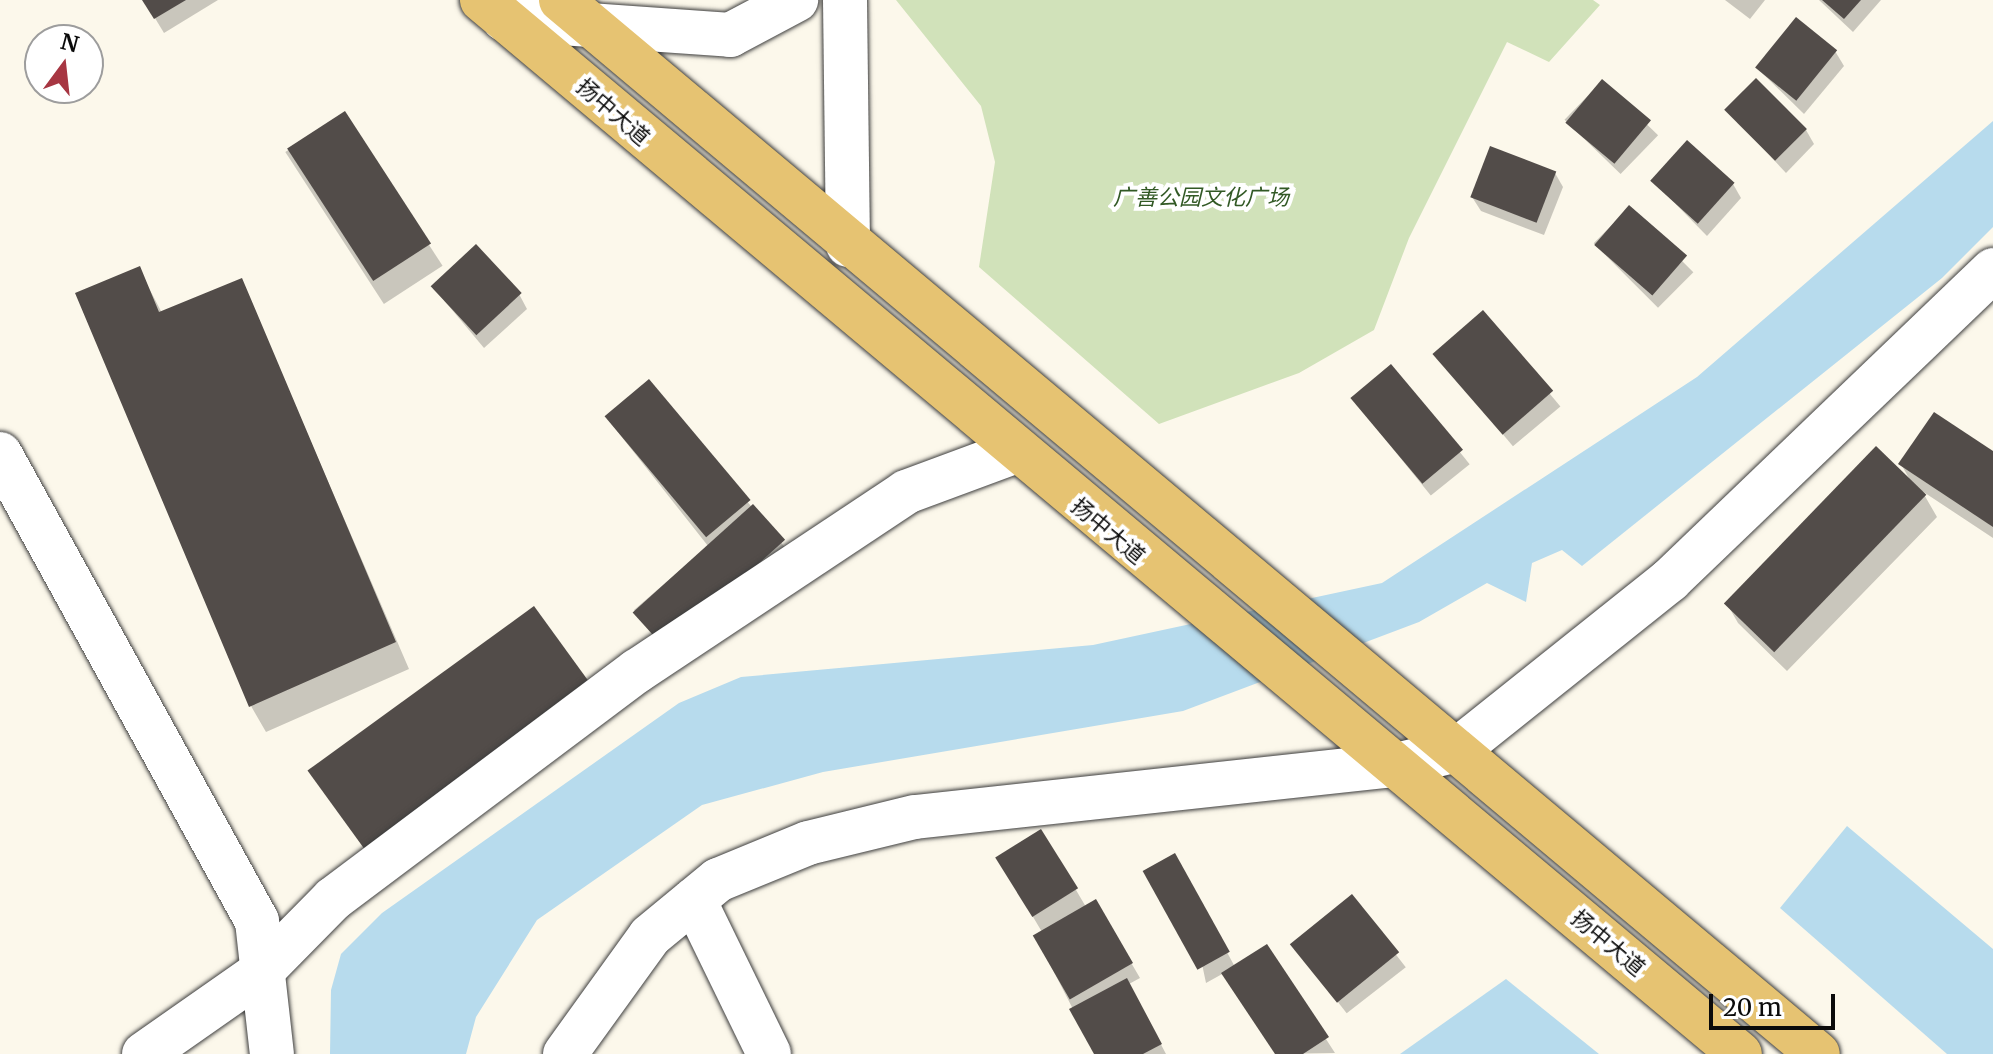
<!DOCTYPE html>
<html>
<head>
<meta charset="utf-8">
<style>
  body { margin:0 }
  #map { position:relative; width:1993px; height:1054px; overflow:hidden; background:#fcf8eb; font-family:Merriweather,"Noto Sans SC",serif }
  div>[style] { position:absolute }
  .green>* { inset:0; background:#d1e2ba }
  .water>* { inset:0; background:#b7dbed }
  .shadow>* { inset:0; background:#0003; transform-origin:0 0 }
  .building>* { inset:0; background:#524c49; transform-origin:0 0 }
  .roads { filter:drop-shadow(0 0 2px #3e3e3e) drop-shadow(0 0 2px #3e3e3e) }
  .minor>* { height:44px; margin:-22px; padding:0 22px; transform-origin:22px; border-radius:22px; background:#fff }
  .major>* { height:44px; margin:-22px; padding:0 22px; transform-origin:22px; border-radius:22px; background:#e6c372 }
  span { translate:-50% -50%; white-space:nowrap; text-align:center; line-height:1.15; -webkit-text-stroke:8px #fff; paint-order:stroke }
  .street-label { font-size:22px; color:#0b0b0b }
  .park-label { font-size:22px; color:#325925; font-style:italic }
  .north { position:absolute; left:24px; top:24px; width:80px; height:80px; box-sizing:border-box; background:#fff; border:2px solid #9d9d9d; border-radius:50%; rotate:15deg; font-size:22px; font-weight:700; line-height:32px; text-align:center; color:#0b0b0b }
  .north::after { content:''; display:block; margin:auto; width:28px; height:36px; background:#a73642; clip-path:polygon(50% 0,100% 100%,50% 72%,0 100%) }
  .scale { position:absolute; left:1709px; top:994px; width:126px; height:36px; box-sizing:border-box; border:4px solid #0b0b0b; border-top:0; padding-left:10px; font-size:24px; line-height:28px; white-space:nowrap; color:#0b0b0b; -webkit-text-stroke:6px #fff; paint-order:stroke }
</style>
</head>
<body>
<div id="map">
  <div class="green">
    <div style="clip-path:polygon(896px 0,1593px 0,1600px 5px,1549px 62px,1507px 42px,1409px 238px,1374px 330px,1299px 373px,1159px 424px,979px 267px,995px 162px,981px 106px)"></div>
  </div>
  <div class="water">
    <div style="clip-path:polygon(1993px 121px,1993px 227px,1942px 278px,1582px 566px,1562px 550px,1532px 563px,1526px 602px,1487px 583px,1419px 622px,1183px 711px,823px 772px,702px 805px,537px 920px,476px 1017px,466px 1054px,330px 1054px,331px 990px,341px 954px,382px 913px,679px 703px,741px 677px,1093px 645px,1382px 583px,1697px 377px)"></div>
    <div style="clip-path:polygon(1847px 826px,1993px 949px,1993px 1054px,1947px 1054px,1780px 908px)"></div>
    <div style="clip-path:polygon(1506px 979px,1599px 1054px,1400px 1054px)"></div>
  </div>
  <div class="shadow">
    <div style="clip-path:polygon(144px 0,218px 0,164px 33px)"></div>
    <div style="clip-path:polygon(1725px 0,1765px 0,1750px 19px)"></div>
    <div style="clip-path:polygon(1819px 0,1881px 0,1853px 32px)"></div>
    <div style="clip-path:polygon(1835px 51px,1844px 66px,1804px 114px,1757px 68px)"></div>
    <div style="left:1602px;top:81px;width:78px;height:54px;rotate:44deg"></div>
    <div style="clip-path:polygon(1727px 110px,1806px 130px,1814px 144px,1786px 173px)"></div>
    <div style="left:344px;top:114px;width:181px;height:70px;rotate:57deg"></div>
    <div style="clip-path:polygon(1555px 173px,1563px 187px,1544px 235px,1481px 211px,1472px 197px)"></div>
    <div style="clip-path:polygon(1653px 181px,1733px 184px,1741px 198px,1707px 236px)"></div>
    <div style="left:1629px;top:208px;width:91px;height:50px;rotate:45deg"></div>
    <div style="clip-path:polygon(139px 269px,162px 313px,241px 280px,409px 669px,266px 732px,251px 706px)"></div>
    <div style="clip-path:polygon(432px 286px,519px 294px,527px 309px,484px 348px)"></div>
    <div style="left:1482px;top:313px;width:122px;height:62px;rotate:50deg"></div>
    <div style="left:1391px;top:367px;width:125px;height:50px;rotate:51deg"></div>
    <div style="clip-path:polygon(649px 382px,792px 556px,673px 659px,634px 610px,708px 546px,606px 417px)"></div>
    <div style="clip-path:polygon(1993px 453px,1993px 538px,1922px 491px,1937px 517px,1787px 671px,1738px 623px,1726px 602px,1910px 480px,1901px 464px)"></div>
    <div style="clip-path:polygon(589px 685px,380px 871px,309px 769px)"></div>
    <div style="clip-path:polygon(998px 858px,1076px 890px,1086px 907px,1095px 901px,1140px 978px,1129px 984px,1166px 1054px,1096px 1054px,1035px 935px,1042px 932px)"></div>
    <div style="clip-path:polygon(1182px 869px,1235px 967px,1266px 946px,1335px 1053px,1276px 1054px,1224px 973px,1206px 983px)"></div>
    <div style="left:1351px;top:897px;width:89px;height:75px;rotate:52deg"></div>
  </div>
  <div class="building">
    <div style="clip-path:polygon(142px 0,186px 0,154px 19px)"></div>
    <div style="clip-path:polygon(1822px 0,1861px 0,1844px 19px)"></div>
    <div style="left:1796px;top:17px;width:53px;height:65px;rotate:39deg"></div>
    <div style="left:1756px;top:78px;width:72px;height:45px;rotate:45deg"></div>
    <div style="left:1602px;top:79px;width:64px;height:57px;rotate:40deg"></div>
    <div style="left:345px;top:111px;width:158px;height:69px;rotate:57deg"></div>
    <div style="left:1687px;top:140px;width:64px;height:55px;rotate:42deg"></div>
    <div style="left:1490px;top:146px;width:71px;height:55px;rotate:21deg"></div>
    <div style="left:1629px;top:205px;width:77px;height:53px;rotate:41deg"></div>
    <div style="left:476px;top:244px;width:67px;height:62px;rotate:47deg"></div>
    <div style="clip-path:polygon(140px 266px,159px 312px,242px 278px,396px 642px,249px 707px,75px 293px)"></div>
    <div style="left:1483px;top:310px;width:107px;height:67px;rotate:49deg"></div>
    <div style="left:1391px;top:364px;width:112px;height:53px;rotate:50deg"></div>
    <div style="left:649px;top:379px;width:158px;height:58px;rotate:50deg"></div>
    <div style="clip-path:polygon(1934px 412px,1993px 451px,1993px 527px,1898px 464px)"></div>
    <div style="left:1876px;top:446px;width:70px;height:219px;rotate:44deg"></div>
    <div style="left:753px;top:504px;width:48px;height:162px;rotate:48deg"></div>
    <div style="left:534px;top:606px;width:96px;height:280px;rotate:54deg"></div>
    <div style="left:1041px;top:829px;width:70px;height:54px;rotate:58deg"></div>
    <div style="left:1175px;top:853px;width:113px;height:37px;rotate:61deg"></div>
    <div style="left:1352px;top:894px;width:75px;height:80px;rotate:51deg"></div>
    <div style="left:1096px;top:899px;width:74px;height:73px;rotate:60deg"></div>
    <div style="clip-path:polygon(1267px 944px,1329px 1037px,1303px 1054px,1275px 1054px,1221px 973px)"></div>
    <div style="clip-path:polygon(1127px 978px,1162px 1044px,1143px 1054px,1094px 1054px,1069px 1009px)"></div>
  </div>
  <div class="roads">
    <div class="minor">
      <div style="left:845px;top:0;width:245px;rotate:89.3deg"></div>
      <div style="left:504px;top:19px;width:227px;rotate:4deg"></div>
      <div style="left:730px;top:35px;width:75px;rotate:-27.9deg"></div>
      <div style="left:0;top:454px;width:533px;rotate:61.18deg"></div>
      <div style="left:257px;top:921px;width:134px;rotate:83.6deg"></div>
      <div style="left:694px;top:900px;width:171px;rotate:64deg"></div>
      <div style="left:144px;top:1054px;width:143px;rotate:-35deg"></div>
      <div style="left:261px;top:972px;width:103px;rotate:-45.4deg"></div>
      <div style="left:333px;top:899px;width:380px;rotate:-36.9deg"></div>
      <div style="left:637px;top:671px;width:323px;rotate:-33.6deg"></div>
      <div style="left:906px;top:492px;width:115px;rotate:-20.3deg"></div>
      <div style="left:565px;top:1054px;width:145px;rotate:-54.2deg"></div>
      <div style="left:650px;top:936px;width:88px;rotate:-39.5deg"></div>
      <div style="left:718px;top:880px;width:97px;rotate:-22.3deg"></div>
      <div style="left:808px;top:843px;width:110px;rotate:-13.7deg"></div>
      <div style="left:915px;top:817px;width:485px;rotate:-6.2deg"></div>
      <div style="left:1397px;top:765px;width:62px;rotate:-14deg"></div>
      <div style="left:1457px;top:750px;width:273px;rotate:-38.6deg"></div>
      <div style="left:1670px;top:580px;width:448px;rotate:-43.8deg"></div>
    </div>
    <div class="major">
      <div style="left:482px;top:0;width:1641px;rotate:39.96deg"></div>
      <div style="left:561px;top:0;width:1640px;rotate:39.98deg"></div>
    </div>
  </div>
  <div class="street-label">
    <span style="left:613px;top:112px;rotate:41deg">扬中大道</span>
    <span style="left:1108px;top:531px;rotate:40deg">扬中大道</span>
    <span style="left:1608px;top:943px;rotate:40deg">扬中大道</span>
  </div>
  <div class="park-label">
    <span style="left:1201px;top:198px">广善公园文化广场</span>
  </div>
  <div class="north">N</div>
  <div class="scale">20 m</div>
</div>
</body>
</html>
